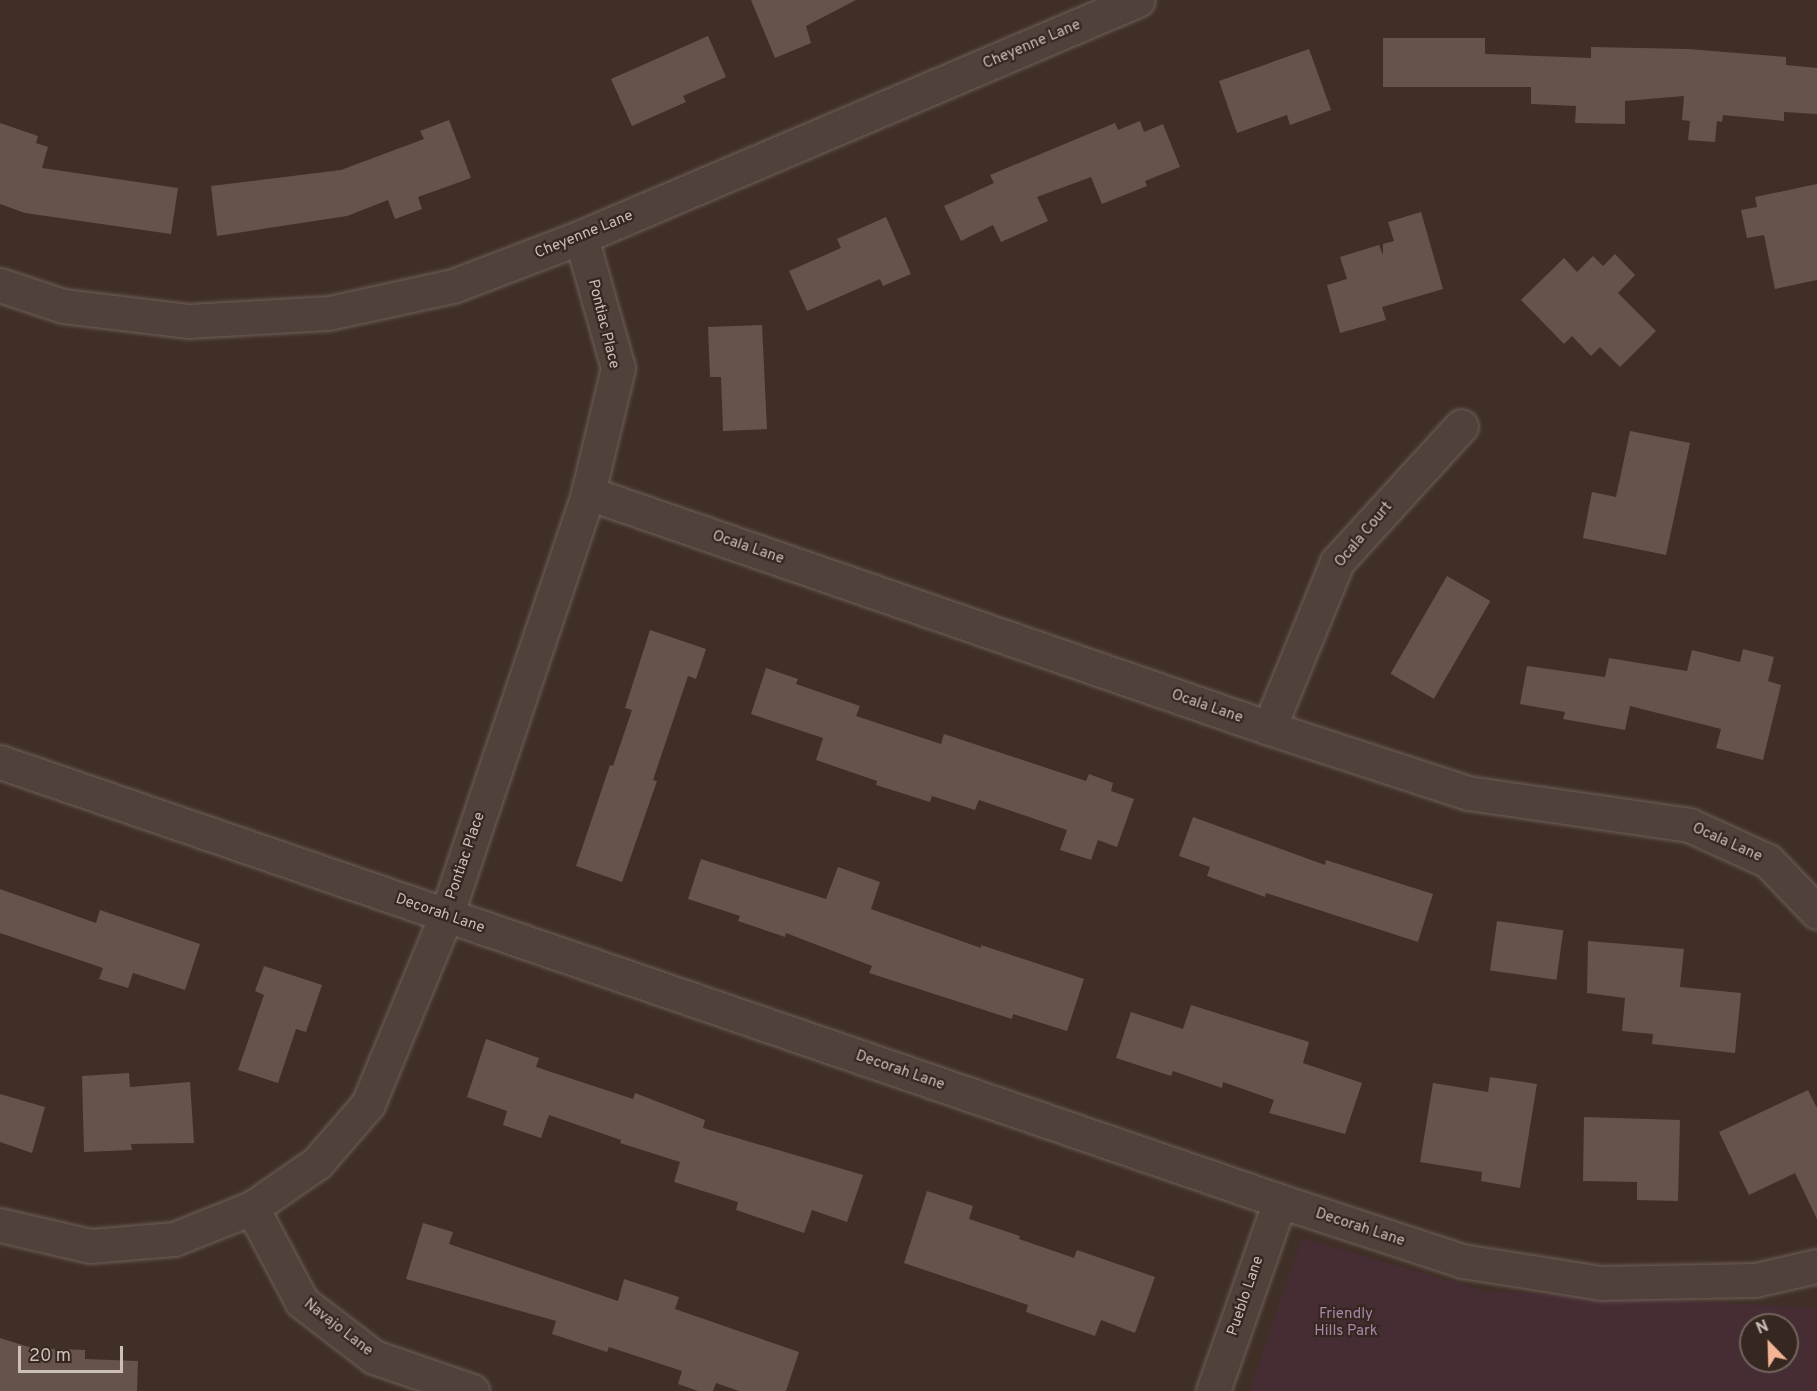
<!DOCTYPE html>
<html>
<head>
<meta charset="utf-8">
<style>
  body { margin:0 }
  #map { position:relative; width:1817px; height:1391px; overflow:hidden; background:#402f27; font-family:Overpass,sans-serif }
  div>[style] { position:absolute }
  .green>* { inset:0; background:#462d34 }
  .building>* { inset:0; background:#66544c; transform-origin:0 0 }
  .roads { filter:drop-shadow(0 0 2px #6e6059) drop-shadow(0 0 2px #6e6059) }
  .minor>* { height:33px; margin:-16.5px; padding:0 16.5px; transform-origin:16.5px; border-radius:16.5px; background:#50423b }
  .tertiary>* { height:33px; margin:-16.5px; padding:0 16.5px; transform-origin:16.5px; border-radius:16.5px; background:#50423b }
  span { translate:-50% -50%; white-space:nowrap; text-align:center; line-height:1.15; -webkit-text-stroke:4.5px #362720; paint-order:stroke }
  .street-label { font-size:15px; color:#cbbfb8 }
  .park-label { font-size:15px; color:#a886a9 }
  .north { position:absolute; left:1739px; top:1313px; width:60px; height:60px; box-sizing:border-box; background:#362720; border:2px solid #72645d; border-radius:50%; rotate:337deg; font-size:16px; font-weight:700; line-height:24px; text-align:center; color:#cbbfb8 }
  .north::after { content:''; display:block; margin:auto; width:21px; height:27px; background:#f4b594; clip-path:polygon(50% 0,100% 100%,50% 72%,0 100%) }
  .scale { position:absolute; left:18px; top:1346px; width:105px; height:27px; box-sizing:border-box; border:3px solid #cbbfb8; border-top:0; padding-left:8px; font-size:18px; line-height:21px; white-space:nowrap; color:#cbbfb8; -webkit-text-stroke:4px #362720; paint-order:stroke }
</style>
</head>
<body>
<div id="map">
  <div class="green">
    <div style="clip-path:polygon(evenodd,1302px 1238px,1485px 1291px,1817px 1308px,1817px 1391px,1250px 1391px,1302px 1238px,1751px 1325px,1787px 1325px,1787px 1361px,1751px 1361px,1751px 1325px)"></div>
  </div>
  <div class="building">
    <div style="clip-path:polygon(751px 0,856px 0,806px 26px,811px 43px,775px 58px)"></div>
    <div style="clip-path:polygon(708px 36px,726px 77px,683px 96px,686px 102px,632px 126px,611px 79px)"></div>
    <div style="clip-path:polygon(1383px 38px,1485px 38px,1485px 54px,1591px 58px,1591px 47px,1688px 49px,1786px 57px,1786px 65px,1817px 68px,1817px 114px,1784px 112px,1784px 121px,1723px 115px,1722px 122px,1717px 121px,1715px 142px,1688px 140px,1690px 121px,1682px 120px,1684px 96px,1625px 101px,1625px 124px,1575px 123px,1576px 106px,1531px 104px,1531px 87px,1383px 87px)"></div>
    <div style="clip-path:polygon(1309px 49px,1331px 110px,1290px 125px,1287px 115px,1237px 133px,1219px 81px)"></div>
    <div style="clip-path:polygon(449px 120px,471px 178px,418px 197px,422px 209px,395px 219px,388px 200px,347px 216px,217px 236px,211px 186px,341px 170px,424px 139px,420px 131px)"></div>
    <div style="clip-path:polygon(1140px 121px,1144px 132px,1163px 124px,1180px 167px,1145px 181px,1147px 186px,1102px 204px,1091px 177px,1037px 197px,1048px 221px,1001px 242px,993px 225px,961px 241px,944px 206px,994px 183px,990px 175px,1115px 123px,1118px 130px)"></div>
    <div style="clip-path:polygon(0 123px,38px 136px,36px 143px,48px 147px,42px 168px,178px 188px,171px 234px,25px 213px,0 204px)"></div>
    <div style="clip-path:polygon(1817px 184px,1817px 280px,1775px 289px,1764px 235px,1747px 238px,1741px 210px,1757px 207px,1755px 197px)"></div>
    <div style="clip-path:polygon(1421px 212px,1443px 289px,1382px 307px,1386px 320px,1340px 333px,1327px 285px,1347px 279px,1340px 257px,1379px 245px,1383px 255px,1383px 244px,1394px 241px,1388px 222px)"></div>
    <div style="clip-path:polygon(886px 217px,911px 274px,883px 286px,880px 279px,807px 311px,789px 271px,841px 248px,837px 239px)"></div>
    <div style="clip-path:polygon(1615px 254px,1635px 275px,1618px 293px,1656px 331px,1620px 367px,1600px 347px,1591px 356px,1572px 336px,1564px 344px,1521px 300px,1564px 258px,1577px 272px,1593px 256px,1603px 266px)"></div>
    <div style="clip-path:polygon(762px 325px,767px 429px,723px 431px,721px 377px,710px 377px,708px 327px)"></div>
    <div style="clip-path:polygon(1630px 431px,1690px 443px,1666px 555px,1583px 538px,1592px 492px,1616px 497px)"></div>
    <div style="left:1447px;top:576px;width:50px;height:113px;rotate:30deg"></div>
    <div style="clip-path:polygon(650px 630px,706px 649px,696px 679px,688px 676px,653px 780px,657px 781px,622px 882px,576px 866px,610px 765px,613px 766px,632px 710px,625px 708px)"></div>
    <div style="clip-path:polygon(1743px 649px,1774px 657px,1768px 681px,1781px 685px,1763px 760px,1716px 748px,1721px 729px,1630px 706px,1625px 730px,1563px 719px,1565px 712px,1520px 704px,1527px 666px,1605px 677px,1609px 658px,1687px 671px,1692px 650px,1740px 662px)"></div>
    <div style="clip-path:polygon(766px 668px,798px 679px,796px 684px,860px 706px,856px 716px,941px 744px,944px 734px,1086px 781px,1089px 774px,1113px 783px,1111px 791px,1134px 799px,1117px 847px,1098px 840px,1091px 860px,1060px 850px,1067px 830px,979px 800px,975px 810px,932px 796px,930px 802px,876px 785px,877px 781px,816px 760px,823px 738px,751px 714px)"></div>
    <div style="clip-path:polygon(1193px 817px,1325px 865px,1326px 860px,1433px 894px,1418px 942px,1266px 893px,1265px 897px,1207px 876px,1210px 867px,1179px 856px)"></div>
    <div style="clip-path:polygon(701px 859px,826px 899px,838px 867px,880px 882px,871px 909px,981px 948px,981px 945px,1084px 979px,1067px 1031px,1013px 1014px,1012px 1019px,869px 973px,872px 966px,786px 933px,785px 937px,738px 921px,740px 916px,688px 899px)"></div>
    <div style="clip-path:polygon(0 889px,96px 923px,100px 910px,200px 944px,185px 990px,133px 973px,128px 988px,99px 979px,103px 968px,0 933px)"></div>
    <div style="left:1497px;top:921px;width:67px;height:50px;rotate:8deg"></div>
    <div style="clip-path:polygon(1588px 941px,1684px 949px,1680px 987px,1741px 993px,1735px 1053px,1652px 1044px,1653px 1034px,1622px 1031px,1625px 998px,1587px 993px)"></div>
    <div style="clip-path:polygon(264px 966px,322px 985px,306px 1032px,296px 1029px,278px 1083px,238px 1070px,264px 995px,255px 991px)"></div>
    <div style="clip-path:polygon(1191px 1005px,1309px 1042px,1303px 1063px,1362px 1083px,1345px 1134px,1269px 1113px,1274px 1100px,1223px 1082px,1222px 1088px,1173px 1071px,1171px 1076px,1116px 1058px,1131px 1012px,1183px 1029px)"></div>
    <div style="clip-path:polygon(486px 1039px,539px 1058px,536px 1067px,633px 1099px,635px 1093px,705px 1120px,703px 1128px,863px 1175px,847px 1222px,812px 1210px,804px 1233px,736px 1210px,738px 1202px,674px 1182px,680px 1162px,620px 1143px,621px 1140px,549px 1115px,541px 1138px,503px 1125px,507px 1111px,467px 1097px)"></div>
    <div style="clip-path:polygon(129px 1073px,130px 1087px,190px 1082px,194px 1143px,131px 1144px,132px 1150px,84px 1152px,82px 1076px)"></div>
    <div style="clip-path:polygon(1490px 1077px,1537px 1084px,1520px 1188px,1481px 1181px,1482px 1172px,1420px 1162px,1433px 1083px,1488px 1092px)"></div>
    <div style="clip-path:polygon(1808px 1090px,1817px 1108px,1817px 1219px,1795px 1173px,1749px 1195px,1719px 1132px)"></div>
    <div style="clip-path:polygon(0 1094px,45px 1107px,32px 1153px,0 1142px)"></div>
    <div style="clip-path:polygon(1584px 1117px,1680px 1120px,1678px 1201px,1637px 1200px,1637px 1182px,1583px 1181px)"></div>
    <div style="clip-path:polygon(927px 1191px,973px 1206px,969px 1219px,1020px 1236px,1019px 1239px,1074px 1258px,1077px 1250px,1155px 1277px,1135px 1333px,1101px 1320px,1095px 1336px,1026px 1312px,1028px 1305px,904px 1263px)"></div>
    <div style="clip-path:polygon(423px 1223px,453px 1232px,449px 1244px,618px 1301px,624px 1279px,679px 1297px,675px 1309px,799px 1352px,786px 1391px,739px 1391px,716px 1383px,713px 1391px,698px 1391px,678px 1384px,682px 1371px,609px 1347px,607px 1352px,552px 1334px,556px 1321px,406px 1279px)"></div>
    <div style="clip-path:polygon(0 1338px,32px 1348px,85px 1350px,85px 1359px,138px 1361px,137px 1391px,0 1391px)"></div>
  </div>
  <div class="roads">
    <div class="minor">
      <div style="left:0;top:285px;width:66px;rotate:18.4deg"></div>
      <div style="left:63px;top:306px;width:127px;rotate:6.8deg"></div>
      <div style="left:189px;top:321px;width:140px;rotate:-3.3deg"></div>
      <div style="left:329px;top:313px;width:127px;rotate:-12.3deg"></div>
      <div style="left:453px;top:286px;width:137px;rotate:-20.9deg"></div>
      <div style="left:581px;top:237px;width:605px;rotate:-23.05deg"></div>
      <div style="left:588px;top:493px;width:720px;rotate:19.04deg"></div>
      <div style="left:1269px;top:728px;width:209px;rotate:18.1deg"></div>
      <div style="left:1468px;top:793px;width:223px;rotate:8.2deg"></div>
      <div style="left:1689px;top:825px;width:87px;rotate:24.5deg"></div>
      <div style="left:1768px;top:861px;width:71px;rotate:46.1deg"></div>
      <div style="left:1269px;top:728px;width:179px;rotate:-67.7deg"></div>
      <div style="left:1337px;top:562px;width:184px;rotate:-47.6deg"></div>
      <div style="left:252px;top:1208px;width:106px;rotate:62deg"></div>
      <div style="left:302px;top:1302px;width:91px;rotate:37.4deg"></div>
      <div style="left:374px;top:1357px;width:104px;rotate:19.1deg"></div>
      <div style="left:0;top:1225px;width:92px;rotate:13.1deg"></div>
      <div style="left:90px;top:1246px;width:84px;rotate:-4.8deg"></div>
      <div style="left:174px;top:1239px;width:84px;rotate:-21.7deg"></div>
      <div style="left:252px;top:1208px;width:79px;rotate:-34.7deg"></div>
      <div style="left:317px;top:1163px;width:78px;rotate:-49.2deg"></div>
      <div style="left:368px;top:1104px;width:204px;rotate:-67.5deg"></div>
      <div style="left:446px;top:916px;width:446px;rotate:-71.4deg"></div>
      <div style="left:588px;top:493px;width:129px;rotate:-76.5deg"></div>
      <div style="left:618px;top:368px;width:136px;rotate:-105.8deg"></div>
      <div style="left:1213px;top:1391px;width:201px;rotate:-70.6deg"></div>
    </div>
    <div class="tertiary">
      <div style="left:0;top:762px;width:1353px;rotate:18.93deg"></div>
      <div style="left:1280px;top:1201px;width:192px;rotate:18.2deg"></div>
      <div style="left:1462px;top:1261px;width:141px;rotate:9deg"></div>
      <div style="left:1601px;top:1283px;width:154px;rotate:-1.1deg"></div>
      <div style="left:1755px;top:1280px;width:64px;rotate:-12.7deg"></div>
    </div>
  </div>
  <div class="street-label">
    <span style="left:1032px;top:45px;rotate:-23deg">Cheyenne Lane</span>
    <span style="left:584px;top:235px;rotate:-22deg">Cheyenne Lane</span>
    <span style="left:603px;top:324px;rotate:76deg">Pontiac Place</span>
    <span style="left:1364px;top:535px;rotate:-50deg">Ocala Court</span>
    <span style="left:748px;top:548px;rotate:19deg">Ocala Lane</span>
    <span style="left:1207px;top:707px;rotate:19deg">Ocala Lane</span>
    <span style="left:1727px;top:843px;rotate:24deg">Ocala Lane</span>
    <span style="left:466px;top:856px;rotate:-71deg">Pontiac Place</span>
    <span style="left:440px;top:914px;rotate:19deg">Decorah Lane</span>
    <span style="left:900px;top:1071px;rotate:19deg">Decorah Lane</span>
    <span style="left:1360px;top:1228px;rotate:18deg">Decorah Lane</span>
    <span style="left:1246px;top:1296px;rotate:-71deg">Pueblo Lane</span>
    <span style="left:338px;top:1328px;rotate:38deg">Navajo Lane</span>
  </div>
  <div class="park-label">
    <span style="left:1346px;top:1323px">Friendly<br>Hills Park</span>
  </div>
  <div class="north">N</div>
  <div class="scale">20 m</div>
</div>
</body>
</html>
